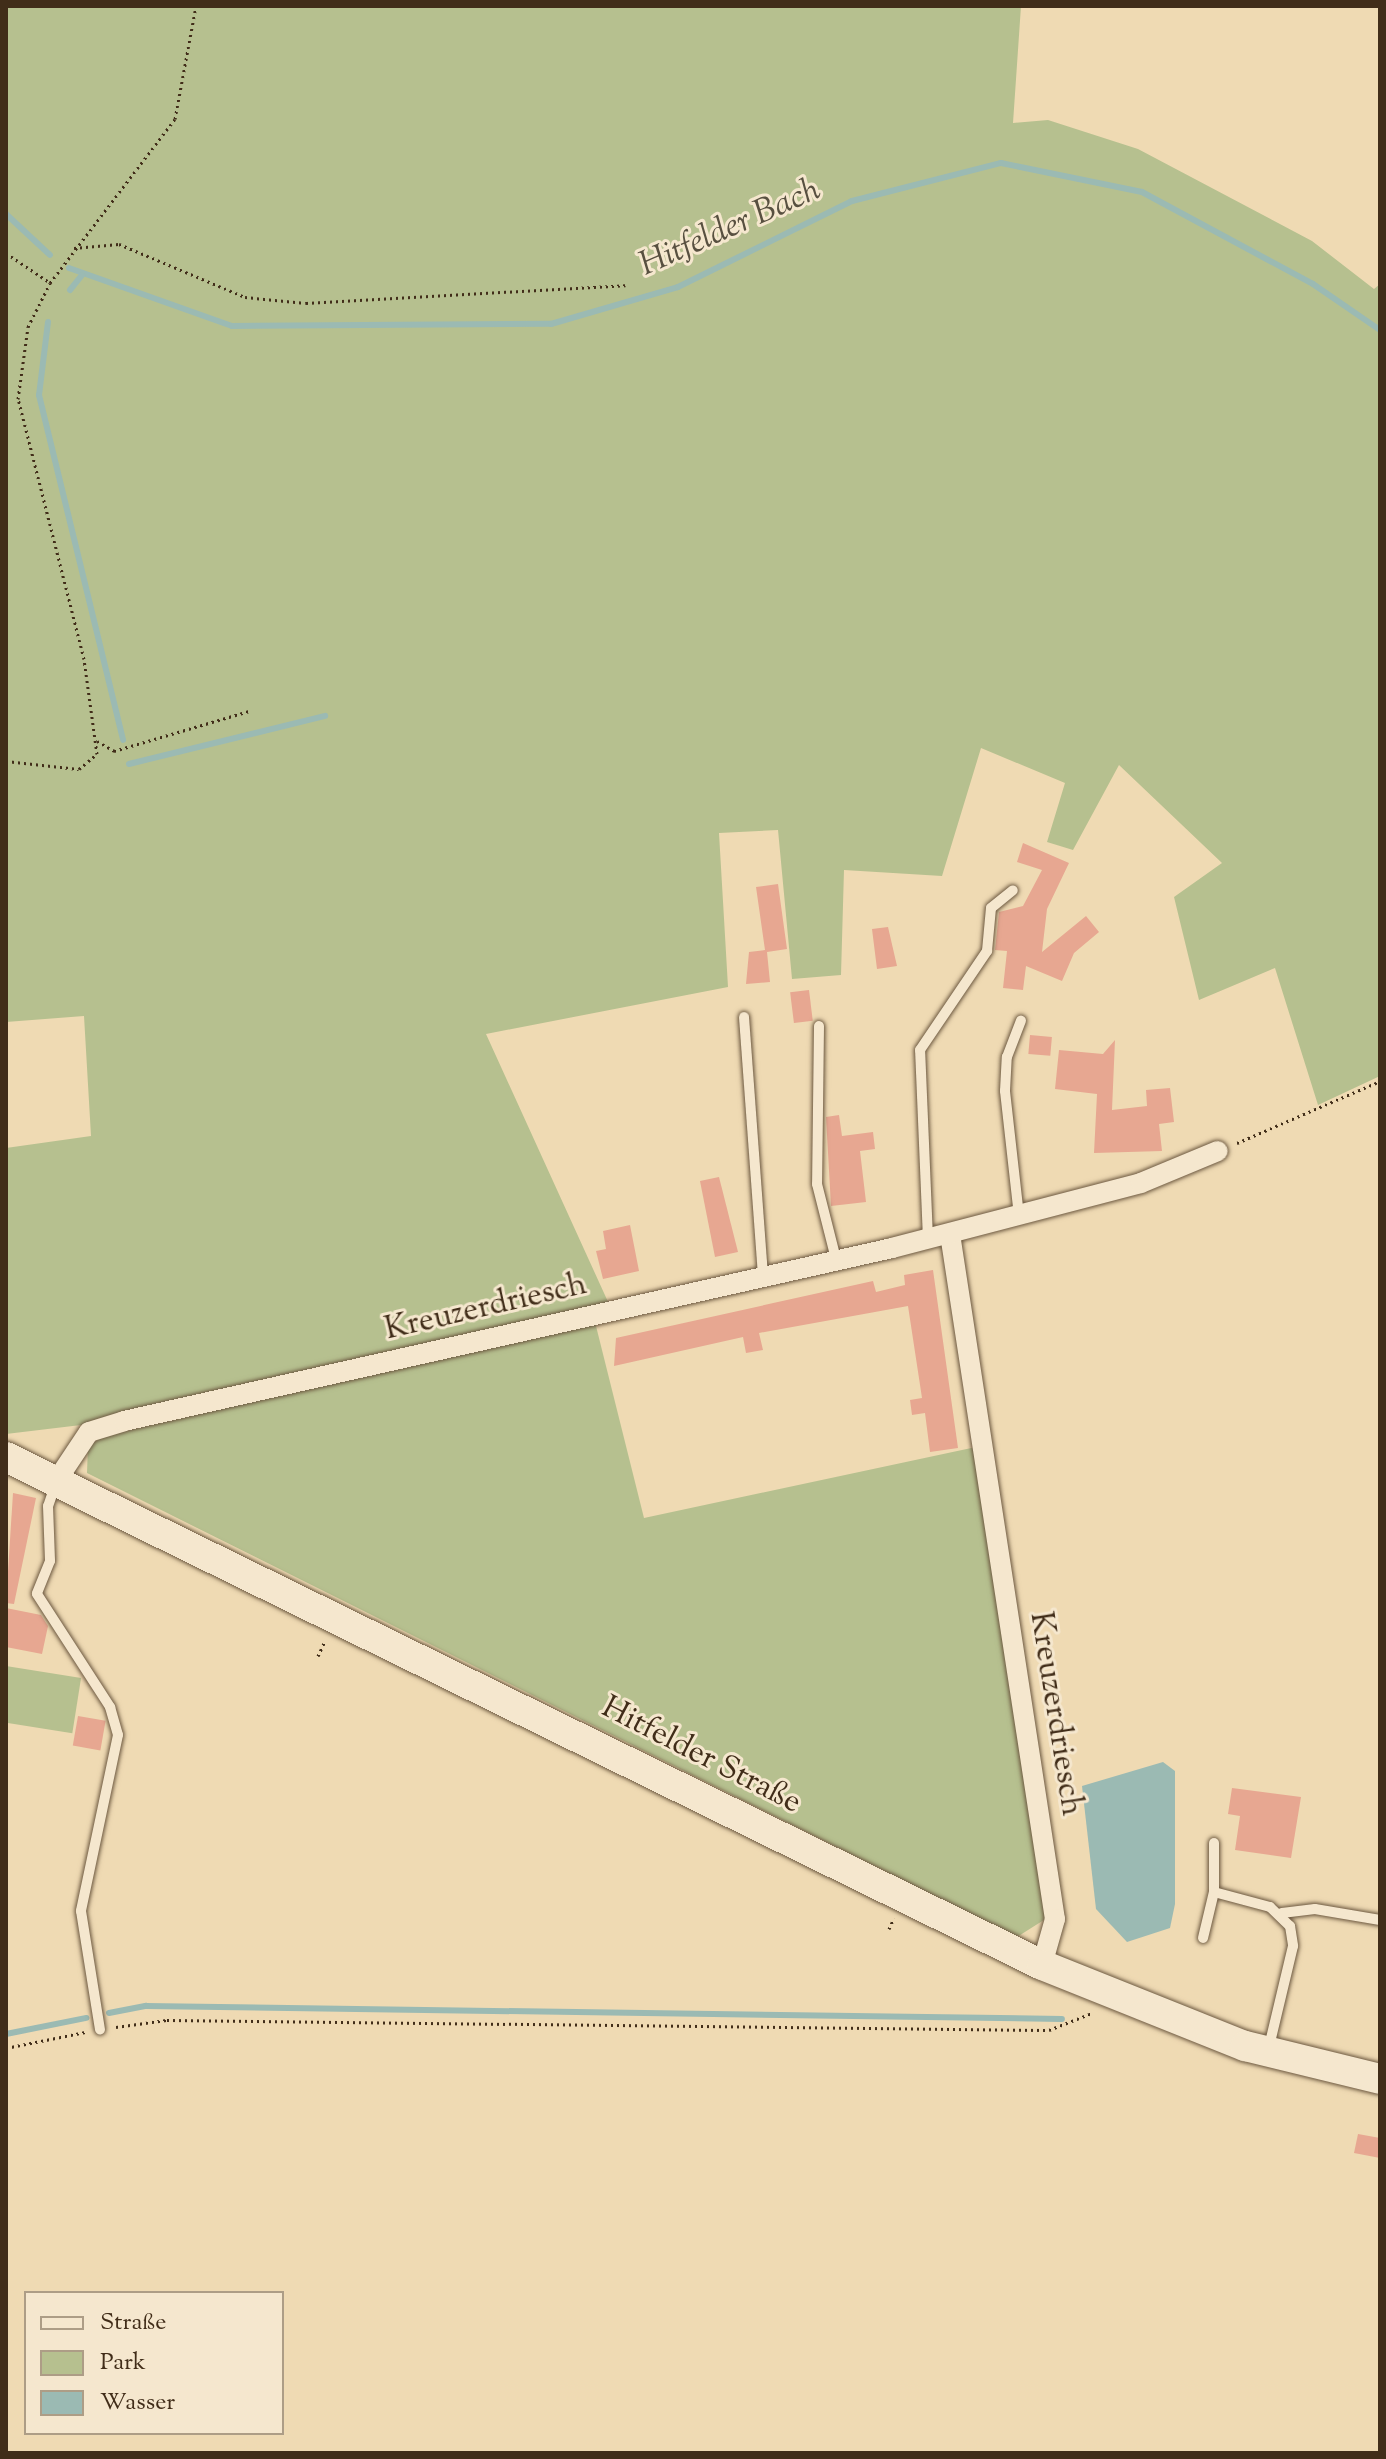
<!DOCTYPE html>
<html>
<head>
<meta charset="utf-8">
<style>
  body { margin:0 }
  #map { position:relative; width:1386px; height:2459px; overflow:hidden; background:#efdab3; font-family:"Sorts Mill Goudy",serif }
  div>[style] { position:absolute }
  .green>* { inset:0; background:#b6c08f; transform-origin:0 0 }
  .water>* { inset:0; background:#9bbab3 }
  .stream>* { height:6px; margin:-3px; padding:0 3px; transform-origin:3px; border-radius:3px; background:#9bbab3 }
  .building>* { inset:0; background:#e7a791; transform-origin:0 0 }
  .path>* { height:3px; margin-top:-1.5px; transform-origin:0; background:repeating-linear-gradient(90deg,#412d19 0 2px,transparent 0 6px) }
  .roads { filter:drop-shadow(0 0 2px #6c5840) drop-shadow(0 0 2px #6c5840) }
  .lane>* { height:10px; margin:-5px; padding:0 5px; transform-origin:5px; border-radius:5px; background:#f5e7ce }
  .street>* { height:20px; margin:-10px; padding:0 10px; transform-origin:10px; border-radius:10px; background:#f5e7ce }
  .secondary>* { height:30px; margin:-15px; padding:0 15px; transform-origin:15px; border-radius:15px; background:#f5e7ce }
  span { translate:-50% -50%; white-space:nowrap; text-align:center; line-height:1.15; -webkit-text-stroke:6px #f5e7ce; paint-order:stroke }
  .street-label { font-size:32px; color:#412d19 }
  .water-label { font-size:34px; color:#585040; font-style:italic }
  .frame { position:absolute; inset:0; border:8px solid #412d19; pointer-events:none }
  .legend { position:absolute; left:24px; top:2291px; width:260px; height:144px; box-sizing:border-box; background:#f5e7ce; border:2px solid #ad9d86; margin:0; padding:10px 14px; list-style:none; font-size:24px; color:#412d19 }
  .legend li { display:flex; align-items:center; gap:16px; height:40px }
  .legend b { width:40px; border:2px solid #ad9d86 }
</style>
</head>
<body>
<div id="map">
  <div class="green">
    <div style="clip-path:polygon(6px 6px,1021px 6px,1013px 123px,1048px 120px,1138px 149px,1312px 241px,1374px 289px,1380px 284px,1380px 1076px,1318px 1105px,1275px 968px,1199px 1000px,1174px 897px,1222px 863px,1119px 765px,1073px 850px,1047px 842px,1065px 783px,981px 748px,942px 876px,844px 870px,841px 975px,792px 979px,778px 830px,719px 833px,728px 987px,486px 1034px,609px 1304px,81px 1425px,6px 1434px,6px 1148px,91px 1136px,84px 1016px,6px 1022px)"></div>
    <div style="clip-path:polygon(595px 1322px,644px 1518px,976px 1447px,1047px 1918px,1017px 1937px,87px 1473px,88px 1446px,105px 1436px)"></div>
    <div style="left:6px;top:1666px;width:76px;height:56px;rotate:9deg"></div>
  </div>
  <div class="water">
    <div style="clip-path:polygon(1163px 1762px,1175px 1771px,1175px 1904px,1170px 1928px,1127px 1942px,1096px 1909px,1082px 1786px)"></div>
  </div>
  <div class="stream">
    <div style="left:6px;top:214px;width:60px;rotate:43deg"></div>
    <div style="left:69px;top:268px;width:173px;rotate:19.6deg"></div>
    <div style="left:232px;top:326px;width:319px;rotate:-0.4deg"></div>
    <div style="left:551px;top:324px;width:132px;rotate:-16.2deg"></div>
    <div style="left:678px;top:287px;width:194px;rotate:-26.3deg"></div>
    <div style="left:852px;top:201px;width:154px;rotate:-14.3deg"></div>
    <div style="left:1001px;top:163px;width:144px;rotate:11.6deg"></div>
    <div style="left:1142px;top:192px;width:194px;rotate:28.3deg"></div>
    <div style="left:1313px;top:284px;width:81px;rotate:34.5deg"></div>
    <div style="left:70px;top:290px;width:19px;rotate:-51deg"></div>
    <div style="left:48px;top:322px;width:74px;rotate:97deg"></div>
    <div style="left:39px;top:395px;width:355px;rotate:76.3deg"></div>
    <div style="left:129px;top:764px;width:202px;rotate:-13.8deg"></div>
    <div style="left:109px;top:2013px;width:38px;rotate:-11deg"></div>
    <div style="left:146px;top:2006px;width:916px;rotate:0.81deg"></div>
    <div style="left:6px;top:2034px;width:82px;rotate:-11.3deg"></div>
  </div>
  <div class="building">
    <div style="clip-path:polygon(1023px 843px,1069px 863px,1047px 909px,1042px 952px,1086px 916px,1099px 932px,1074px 953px,1062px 981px,1026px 966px,1023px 990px,1003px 988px,1007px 951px,995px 950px,999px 912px,1023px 906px,1042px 870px,1017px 862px)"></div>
    <div style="clip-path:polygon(778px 884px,787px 949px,767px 952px,770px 982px,746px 984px,749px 952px,765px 950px,756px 887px)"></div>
    <div style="clip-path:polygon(888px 927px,897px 966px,877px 969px,872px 929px)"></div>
    <div style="left:809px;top:990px;width:31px;height:19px;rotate:83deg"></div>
    <div style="left:1030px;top:1035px;width:22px;height:19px;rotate:5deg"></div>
    <div style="clip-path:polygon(1115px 1040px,1112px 1110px,1147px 1106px,1146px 1090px,1170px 1088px,1174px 1122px,1159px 1124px,1162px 1151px,1094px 1153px,1097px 1094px,1055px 1089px,1059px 1050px,1103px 1054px)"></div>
    <div style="clip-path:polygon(839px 1115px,842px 1136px,873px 1132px,875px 1149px,860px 1151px,866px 1202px,831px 1206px,826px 1117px)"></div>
    <div style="clip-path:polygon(719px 1177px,738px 1252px,715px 1257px,700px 1181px)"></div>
    <div style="clip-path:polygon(630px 1225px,639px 1271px,603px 1279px,596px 1251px,606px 1249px,603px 1231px)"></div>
    <div style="clip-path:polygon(933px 1270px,958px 1448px,930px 1452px,925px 1413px,912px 1415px,910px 1400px,922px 1398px,908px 1306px,759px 1333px,763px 1350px,746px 1353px,743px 1337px,614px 1366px,616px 1338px,873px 1281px,876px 1292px,905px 1285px,904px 1275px)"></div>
    <div style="clip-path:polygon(13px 1493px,36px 1498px,14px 1604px,6px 1603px)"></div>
    <div style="clip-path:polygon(6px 1608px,41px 1615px,48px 1626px,42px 1654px,6px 1647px)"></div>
    <div style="left:78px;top:1716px;width:28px;height:30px;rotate:10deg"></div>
    <div style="clip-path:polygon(1232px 1788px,1301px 1797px,1291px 1858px,1235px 1850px,1240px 1816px,1228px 1814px)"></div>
    <div style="clip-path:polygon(1358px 2134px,1380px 2138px,1380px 2158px,1354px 2153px)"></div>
  </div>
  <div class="path">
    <div style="left:74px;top:248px;width:45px;rotate:-5.1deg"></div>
    <div style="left:119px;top:244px;width:137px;rotate:22.8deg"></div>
    <div style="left:245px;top:297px;width:61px;rotate:5.6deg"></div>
    <div style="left:306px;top:303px;width:320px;rotate:-3.2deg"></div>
    <div style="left:6px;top:253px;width:52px;rotate:34deg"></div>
    <div style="left:97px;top:741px;width:20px;rotate:30deg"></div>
    <div style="left:114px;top:751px;width:141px;rotate:-16.5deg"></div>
    <div style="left:6px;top:761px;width:73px;rotate:6.3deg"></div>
    <div style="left:79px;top:769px;width:23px;rotate:-40deg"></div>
    <div style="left:97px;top:754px;width:96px;rotate:-97.8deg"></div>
    <div style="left:84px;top:659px;width:268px;rotate:-104.2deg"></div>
    <div style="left:18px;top:399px;width:73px;rotate:-82.1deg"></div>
    <div style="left:28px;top:327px;width:49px;rotate:-63.4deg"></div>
    <div style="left:50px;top:283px;width:206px;rotate:-52.7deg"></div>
    <div style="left:175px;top:119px;width:115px;rotate:-79.5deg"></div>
    <div style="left:1237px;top:1143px;width:156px;rotate:-23.4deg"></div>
    <div style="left:318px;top:1656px;width:17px;rotate:-65deg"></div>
    <div style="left:889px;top:1929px;width:12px;rotate:-66deg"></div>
    <div style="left:116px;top:2027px;width:51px;rotate:-7.8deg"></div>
    <div style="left:167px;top:2020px;width:882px;rotate:0.65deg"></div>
    <div style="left:1049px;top:2030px;width:46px;rotate:-21.6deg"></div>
    <div style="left:6px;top:2048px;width:81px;rotate:-11.4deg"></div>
  </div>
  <div class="roads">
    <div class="lane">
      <div style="left:744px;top:1017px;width:258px;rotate:85.8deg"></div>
      <div style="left:819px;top:1026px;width:158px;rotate:90.7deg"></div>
      <div style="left:817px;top:1184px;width:77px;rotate:75.8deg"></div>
      <div style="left:1019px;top:1216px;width:126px;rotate:-96.4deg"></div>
      <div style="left:1005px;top:1091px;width:34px;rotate:-87deg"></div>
      <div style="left:1007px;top:1057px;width:39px;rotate:-69deg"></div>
      <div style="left:928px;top:1239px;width:189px;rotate:-92.4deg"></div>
      <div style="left:920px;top:1050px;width:120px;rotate:-55.9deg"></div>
      <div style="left:987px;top:951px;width:43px;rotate:-84.7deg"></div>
      <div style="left:991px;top:908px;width:28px;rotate:-39deg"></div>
      <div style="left:55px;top:1486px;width:21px;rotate:109deg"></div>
      <div style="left:48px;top:1506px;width:55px;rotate:87.9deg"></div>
      <div style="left:50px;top:1561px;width:35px;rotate:112deg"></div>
      <div style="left:37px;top:1594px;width:135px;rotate:57.1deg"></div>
      <div style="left:110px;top:1707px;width:29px;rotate:74deg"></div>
      <div style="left:118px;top:1735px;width:180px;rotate:101.9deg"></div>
      <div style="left:81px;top:1911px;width:120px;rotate:80.9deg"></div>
      <div style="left:1214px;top:1843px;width:49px;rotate:90deg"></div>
      <div style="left:1214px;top:1892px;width:58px;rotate:15deg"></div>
      <div style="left:1270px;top:1907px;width:28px;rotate:44deg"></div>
      <div style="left:1290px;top:1926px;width:20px;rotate:81deg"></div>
      <div style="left:1293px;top:1946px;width:104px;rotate:103.4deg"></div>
      <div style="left:1282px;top:1913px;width:33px;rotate:-7deg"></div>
      <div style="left:1315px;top:1909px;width:66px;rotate:9.6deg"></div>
      <div style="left:1203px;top:1938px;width:47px;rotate:-76.6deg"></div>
    </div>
    <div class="street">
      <div style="left:950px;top:1234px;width:693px;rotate:81.29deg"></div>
      <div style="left:1055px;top:1919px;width:48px;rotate:105.8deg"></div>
      <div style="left:59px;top:1477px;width:54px;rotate:-56.3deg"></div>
      <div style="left:89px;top:1432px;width:37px;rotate:-17deg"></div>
      <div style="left:124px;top:1421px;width:787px;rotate:-12.69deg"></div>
      <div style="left:892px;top:1248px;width:257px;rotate:-14.6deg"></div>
      <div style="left:1141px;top:1183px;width:83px;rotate:-22.6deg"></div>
    </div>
    <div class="secondary">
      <div style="left:6px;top:1457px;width:1154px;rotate:26.12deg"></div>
      <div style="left:1042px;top:1965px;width:219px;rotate:21.8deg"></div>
      <div style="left:1245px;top:2046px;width:139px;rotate:13.7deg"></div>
    </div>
  </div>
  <div class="street-label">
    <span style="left:486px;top:1308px;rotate:-13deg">Kreuzerdriesch</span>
    <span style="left:1055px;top:1714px;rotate:81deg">Kreuzerdriesch</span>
    <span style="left:701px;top:1756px;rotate:27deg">Hitfelder Straße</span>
  </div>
  <div class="water-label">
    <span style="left:730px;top:228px;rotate:-24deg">Hitfelder Bach</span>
  </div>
  <div class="frame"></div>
  <ul class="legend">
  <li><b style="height:10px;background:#f5e7ce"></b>Straße</li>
  <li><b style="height:22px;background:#b6c08f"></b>Park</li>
  <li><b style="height:22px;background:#9bbab3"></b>Wasser</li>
  </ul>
</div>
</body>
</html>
